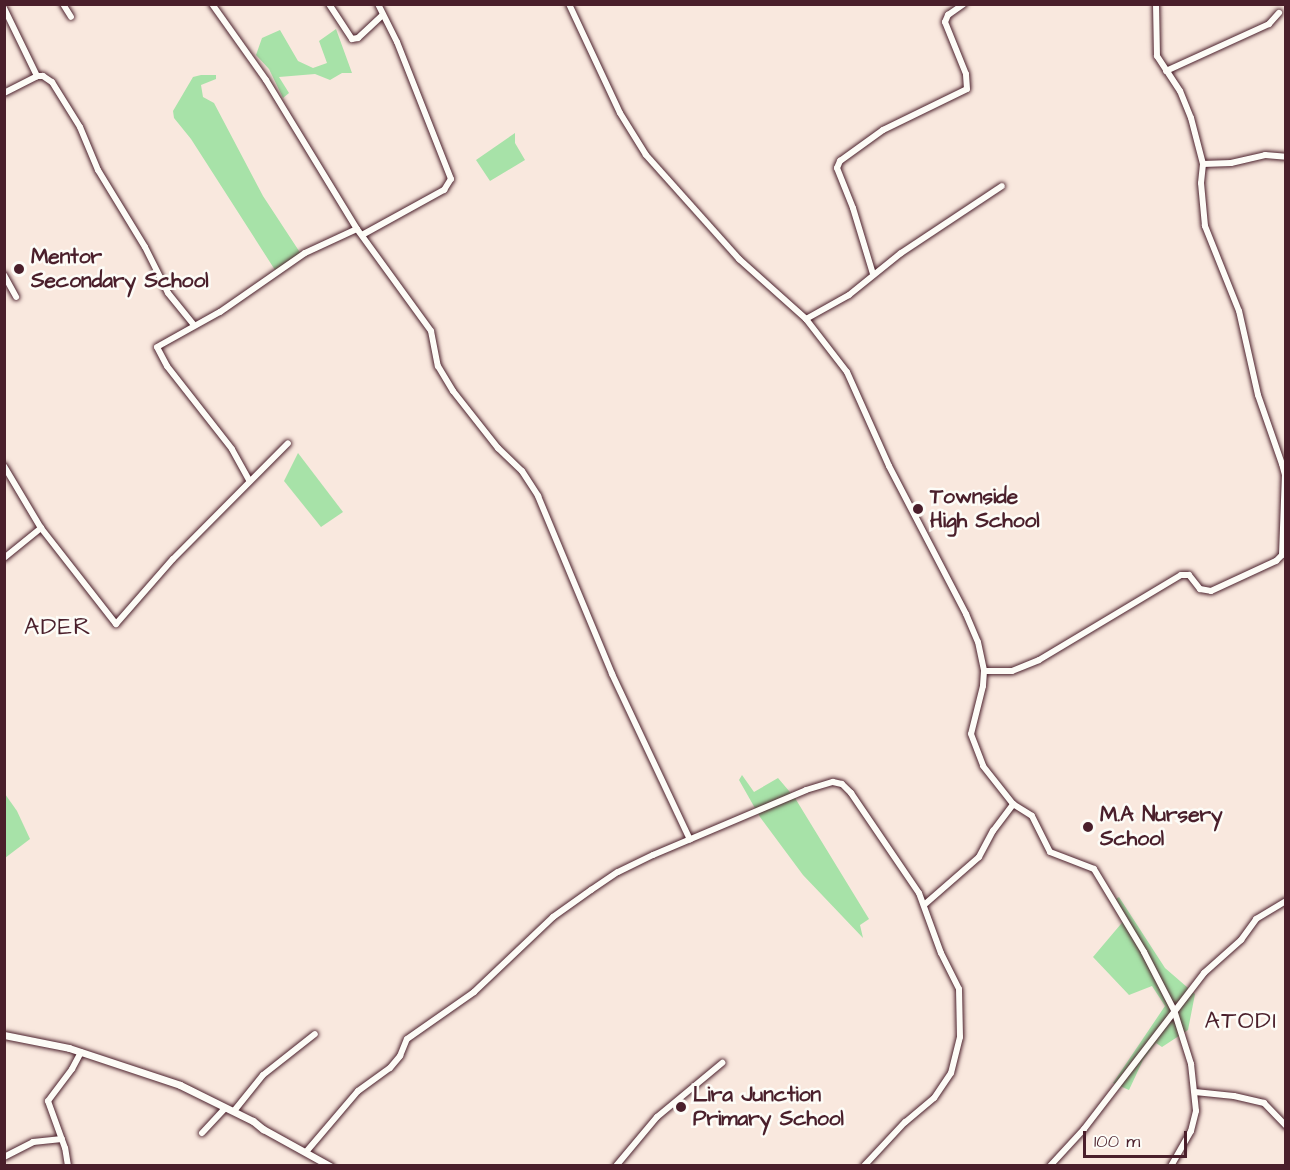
<!DOCTYPE html>
<html>
<head>
<meta charset="utf-8">
<style>
  body { margin:0 }
  #map { position:relative; width:1290px; height:1170px; overflow:hidden; background:#f9e8de; font-family:"Architects Daughter",sans-serif }
  div>[style] { position:absolute }
  .green>* { inset:0; background:#a7e2a8 }
  .roads { filter:drop-shadow(0 0 2px #4a1f2b) drop-shadow(0 0 2px #4a1f2b) }
  .minor>* { height:6px; margin:-3px; padding:0 3px; transform-origin:3px; border-radius:3px; background:#fdfcf7 }
  .tertiary>* { height:7px; margin:-3.5px; padding:0 3.5px; transform-origin:3.5px; border-radius:3.5px; background:#fdfcf7 }
  .dots>* { width:16px; height:16px; translate:-50% -50%; box-sizing:border-box; border:3px solid #fdfcf7; border-radius:50% }
  span { translate:-50% -50%; white-space:nowrap; text-align:center; line-height:1.15; -webkit-text-stroke:5px #fdfcf7; paint-order:stroke }
  .poi-label { font-size:21px; color:#4a1f2b; font-weight:700 }
  .left { translate:0 -50%; text-align:left }
  .quarter-label { font-size:24px; color:#4a1f2b; letter-spacing:1.5px }
  .frame { position:absolute; inset:0; border:6px solid #4a1f2b; pointer-events:none }
  .scale { position:absolute; left:1083px; top:1131px; width:104px; height:27px; box-sizing:border-box; border:3px solid #4a1f2b; border-top:0; padding-left:8px; font-size:18px; line-height:21px; white-space:nowrap; color:#4a1f2b; -webkit-text-stroke:4px #fdfcf7; paint-order:stroke }
</style>
</head>
<body>
<div id="map">
  <div class="green">
    <div style="clip-path:polygon(336px 29px,352px 73px,342px 73px,330px 80px,315px 74px,279px 77px,289px 93px,283px 98px,269px 69px,256px 55px,262px 38px,280px 30px,298px 61px,313px 68px,327px 63px,319px 41px)"></div>
    <div style="clip-path:polygon(201px 75px,216px 75px,216px 79px,201px 85px,203px 97px,214px 103px,263px 196px,301px 254px,275px 270px,191px 139px,174px 118px,173px 111px,193px 77px)"></div>
    <div style="clip-path:polygon(515px 133px,515px 143px,525px 160px,490px 181px,476px 160px)"></div>
    <div style="clip-path:polygon(298px 453px,343px 512px,321px 527px,284px 481px)"></div>
    <div style="clip-path:polygon(742px 775px,754px 792px,778px 778px,795px 798px,869px 919px,860px 925px,863px 938px,803px 875px,760px 817px,739px 780px)"></div>
    <div style="clip-path:polygon(5px 794px,17px 811px,30px 839px,5px 858px)"></div>
    <div style="clip-path:polygon(1119px 897px,1165px 968px,1195px 994px,1188px 1030px,1162px 1047px,1156px 1043px,1143px 1060px,1129px 1090px,1113px 1083px,1165px 1006px,1152px 986px,1129px 995px,1093px 957px,1126px 918px,1116px 899px)"></div>
  </div>
  <div class="roads">
    <div class="minor">
      <div style="left:63px;top:4px;width:15px;rotate:58deg"></div>
      <div style="left:212px;top:4px;width:93px;rotate:54.6deg"></div>
      <div style="left:266px;top:80px;width:175px;rotate:58.6deg"></div>
      <div style="left:357px;top:229px;width:126px;rotate:54deg"></div>
      <div style="left:431px;top:331px;width:36px;rotate:79deg"></div>
      <div style="left:438px;top:366px;width:29px;rotate:59deg"></div>
      <div style="left:453px;top:391px;width:73px;rotate:51.7deg"></div>
      <div style="left:498px;top:448px;width:33px;rotate:44deg"></div>
      <div style="left:522px;top:471px;width:30px;rotate:57deg"></div>
      <div style="left:538px;top:496px;width:193px;rotate:67.4deg"></div>
      <div style="left:612px;top:674px;width:183px;rotate:64.8deg"></div>
      <div style="left:329px;top:4px;width:42px;rotate:56.7deg"></div>
      <div style="left:352px;top:39px;width:6px;rotate:-9deg"></div>
      <div style="left:358px;top:38px;width:34px;rotate:-43deg"></div>
      <div style="left:569px;top:4px;width:120px;rotate:64.9deg"></div>
      <div style="left:620px;top:113px;width:49px;rotate:58.2deg"></div>
      <div style="left:646px;top:155px;width:140px;rotate:48.2deg"></div>
      <div style="left:739px;top:259px;width:90px;rotate:41.8deg"></div>
      <div style="left:806px;top:319px;width:67px;rotate:52.3deg"></div>
      <div style="left:847px;top:372px;width:103px;rotate:65.9deg"></div>
      <div style="left:889px;top:466px;width:167px;rotate:62.5deg"></div>
      <div style="left:966px;top:614px;width:30px;rotate:67deg"></div>
      <div style="left:978px;top:642px;width:30px;rotate:78deg"></div>
      <div style="left:984px;top:671px;width:15px;rotate:94deg"></div>
      <div style="left:983px;top:686px;width:49px;rotate:104deg"></div>
      <div style="left:971px;top:734px;width:34px;rotate:69deg"></div>
      <div style="left:983px;top:766px;width:48px;rotate:51.7deg"></div>
      <div style="left:1013px;top:804px;width:22px;rotate:32deg"></div>
      <div style="left:1032px;top:816px;width:40px;rotate:63.4deg"></div>
      <div style="left:1050px;top:852px;width:47px;rotate:21.1deg"></div>
      <div style="left:1094px;top:869px;width:97px;rotate:58.9deg"></div>
      <div style="left:1144px;top:952px;width:65px;rotate:62.7deg"></div>
      <div style="left:1174px;top:1010px;width:57px;rotate:72.5deg"></div>
      <div style="left:1191px;top:1064px;width:47px;rotate:83.9deg"></div>
      <div style="left:1196px;top:1111px;width:21px;rotate:104deg"></div>
      <div style="left:1191px;top:1131px;width:40px;rotate:119.7deg"></div>
      <div style="left:4px;top:8px;width:76px;rotate:64.1deg"></div>
      <div style="left:1166px;top:71px;width:113px;rotate:-24.5deg"></div>
      <div style="left:1269px;top:24px;width:15px;rotate:-48deg"></div>
      <div style="left:4px;top:93px;width:37px;rotate:-27deg"></div>
      <div style="left:37px;top:76px;width:6px"></div>
      <div style="left:43px;top:76px;width:11px;rotate:34deg"></div>
      <div style="left:52px;top:82px;width:53px;rotate:58.1deg"></div>
      <div style="left:80px;top:127px;width:47px;rotate:67.3deg"></div>
      <div style="left:98px;top:170px;width:90px;rotate:58.6deg"></div>
      <div style="left:145px;top:247px;width:51px;rotate:63.4deg"></div>
      <div style="left:168px;top:293px;width:41px;rotate:50.9deg"></div>
      <div style="left:1203px;top:164px;width:28px;rotate:-2deg"></div>
      <div style="left:1231px;top:163px;width:35px;rotate:-13deg"></div>
      <div style="left:1265px;top:155px;width:21px;rotate:5deg"></div>
      <div style="left:362px;top:235px;width:94px;rotate:-28.8deg"></div>
      <div style="left:444px;top:190px;width:13px;rotate:-58deg"></div>
      <div style="left:451px;top:179px;width:147px;rotate:-111.5deg"></div>
      <div style="left:397px;top:42px;width:42px;rotate:-116.6deg"></div>
      <div style="left:873px;top:274px;width:69px;rotate:-106.9deg"></div>
      <div style="left:853px;top:208px;width:43px;rotate:-111.8deg"></div>
      <div style="left:837px;top:168px;width:8px;rotate:-67deg"></div>
      <div style="left:840px;top:161px;width:53px;rotate:-35.8deg"></div>
      <div style="left:883px;top:130px;width:93px;rotate:-26deg"></div>
      <div style="left:967px;top:89px;width:15px;rotate:-94deg"></div>
      <div style="left:966px;top:74px;width:56px;rotate:-112deg"></div>
      <div style="left:945px;top:22px;width:8px;rotate:-67deg"></div>
      <div style="left:948px;top:15px;width:19px;rotate:-35deg"></div>
      <div style="left:4px;top:275px;width:25px;rotate:61deg"></div>
      <div style="left:806px;top:319px;width:49px;rotate:-29.2deg"></div>
      <div style="left:849px;top:295px;width:67px;rotate:-38.9deg"></div>
      <div style="left:901px;top:253px;width:121px;rotate:-33.6deg"></div>
      <div style="left:4px;top:466px;width:72px;rotate:59.2deg"></div>
      <div style="left:41px;top:528px;width:122px;rotate:52deg"></div>
      <div style="left:116px;top:624px;width:86px;rotate:-48.8deg"></div>
      <div style="left:173px;top:559px;width:163px;rotate:-45.2deg"></div>
      <div style="left:249px;top:480px;width:35px;rotate:-119deg"></div>
      <div style="left:232px;top:449px;width:105px;rotate:-128.1deg"></div>
      <div style="left:167px;top:366px;width:21px;rotate:-118deg"></div>
      <div style="left:157px;top:347px;width:72px;rotate:-29.1deg"></div>
      <div style="left:220px;top:312px;width:103px;rotate:-34.8deg"></div>
      <div style="left:305px;top:253px;width:57px;rotate:-24.8deg"></div>
      <div style="left:4px;top:558px;width:48px;rotate:-39deg"></div>
      <div style="left:984px;top:671px;width:28px"></div>
      <div style="left:1012px;top:671px;width:29px;rotate:-22deg"></div>
      <div style="left:1039px;top:660px;width:165px;rotate:-30.9deg"></div>
      <div style="left:1181px;top:575px;width:8px"></div>
      <div style="left:1189px;top:575px;width:18px;rotate:52deg"></div>
      <div style="left:1200px;top:589px;width:11px;rotate:10deg"></div>
      <div style="left:1211px;top:591px;width:72px;rotate:-24.8deg"></div>
      <div style="left:1276px;top:561px;width:8px;rotate:-45deg"></div>
      <div style="left:1282px;top:555px;width:80px;rotate:-87.9deg"></div>
      <div style="left:1285px;top:475px;width:11px;rotate:-105deg"></div>
      <div style="left:1282px;top:464px;width:73px;rotate:-109.2deg"></div>
      <div style="left:1258px;top:395px;width:86px;rotate:-102.7deg"></div>
      <div style="left:1239px;top:311px;width:92px;rotate:-111.8deg"></div>
      <div style="left:1205px;top:226px;width:43px;rotate:-95.3deg"></div>
      <div style="left:1201px;top:183px;width:19px;rotate:-84deg"></div>
      <div style="left:1203px;top:164px;width:48px;rotate:-104.6deg"></div>
      <div style="left:1191px;top:118px;width:29px;rotate:-112deg"></div>
      <div style="left:1180px;top:91px;width:42px;rotate:-123.3deg"></div>
      <div style="left:1157px;top:56px;width:52px;rotate:-91.1deg"></div>
      <div style="left:924px;top:905px;width:73px;rotate:-41.1deg"></div>
      <div style="left:979px;top:857px;width:30px;rotate:-62deg"></div>
      <div style="left:993px;top:831px;width:34px;rotate:-53deg"></div>
      <div style="left:1195px;top:1092px;width:39px;rotate:6deg"></div>
      <div style="left:1234px;top:1096px;width:31px;rotate:13deg"></div>
      <div style="left:1264px;top:1103px;width:32px;rotate:46deg"></div>
      <div style="left:234px;top:1111px;width:46px;rotate:-51.1deg"></div>
      <div style="left:263px;top:1075px;width:66px;rotate:-38.3deg"></div>
      <div style="left:202px;top:1133px;width:34px;rotate:-47deg"></div>
      <div style="left:306px;top:1152px;width:80px;rotate:-49.6deg"></div>
      <div style="left:358px;top:1091px;width:39px;rotate:-36deg"></div>
      <div style="left:390px;top:1068px;width:16px;rotate:-50deg"></div>
      <div style="left:400px;top:1056px;width:18px;rotate:-68deg"></div>
      <div style="left:407px;top:1039px;width:82px;rotate:-35deg"></div>
      <div style="left:474px;top:992px;width:109px;rotate:-43.5deg"></div>
      <div style="left:553px;top:917px;width:47px;rotate:-35.4deg"></div>
      <div style="left:591px;top:890px;width:32px;rotate:-34deg"></div>
      <div style="left:618px;top:872px;width:39px;rotate:-26deg"></div>
      <div style="left:653px;top:855px;width:166px;rotate:-23deg"></div>
      <div style="left:806px;top:790px;width:28px;rotate:-17deg"></div>
      <div style="left:833px;top:782px;width:9px;rotate:13deg"></div>
      <div style="left:842px;top:784px;width:13px;rotate:45deg"></div>
      <div style="left:851px;top:793px;width:121px;rotate:55.8deg"></div>
      <div style="left:919px;top:893px;width:64px;rotate:69.9deg"></div>
      <div style="left:941px;top:953px;width:40px;rotate:63.4deg"></div>
      <div style="left:959px;top:989px;width:48px;rotate:88.8deg"></div>
      <div style="left:960px;top:1037px;width:37px;rotate:104deg"></div>
      <div style="left:951px;top:1073px;width:30px;rotate:124deg"></div>
      <div style="left:934px;top:1098px;width:38px;rotate:140deg"></div>
      <div style="left:905px;top:1122px;width:60px;rotate:133deg"></div>
      <div style="left:4px;top:1157px;width:33px;rotate:-27deg"></div>
      <div style="left:33px;top:1142px;width:29px;rotate:-6deg"></div>
      <div style="left:68px;top:1166px;width:18px;rotate:-99deg"></div>
      <div style="left:65px;top:1148px;width:50px;rotate:-109.9deg"></div>
      <div style="left:48px;top:1101px;width:40px;rotate:-53deg"></div>
      <div style="left:72px;top:1069px;width:19px;rotate:-62deg"></div>
      <div style="left:616px;top:1166px;width:64px;rotate:-50.1deg"></div>
      <div style="left:657px;top:1117px;width:85px;rotate:-39.7deg"></div>
      <div style="left:1050px;top:1166px;width:50px;rotate:-47.4deg"></div>
      <div style="left:1084px;top:1129px;width:197px;rotate:-52.4deg"></div>
      <div style="left:1204px;top:973px;width:50px;rotate:-41.7deg"></div>
      <div style="left:1241px;top:940px;width:26px;rotate:-54deg"></div>
      <div style="left:1256px;top:919px;width:35px;rotate:-31deg"></div>
    </div>
    <div class="tertiary">
      <div style="left:4px;top:1035px;width:66px;rotate:11.3deg"></div>
      <div style="left:69px;top:1048px;width:117px;rotate:18.4deg"></div>
      <div style="left:180px;top:1085px;width:81px;rotate:26.3deg"></div>
      <div style="left:253px;top:1121px;width:13px;rotate:39deg"></div>
      <div style="left:263px;top:1129px;width:77px;rotate:28.9deg"></div>
    </div>
  </div>
  <div class="dots">
    <div style="left:19px;top:269px;background:#4a1f2b"></div>
    <div style="left:918px;top:509px;background:#4a1f2b"></div>
    <div style="left:1088px;top:827px;background:#4a1f2b"></div>
    <div style="left:681px;top:1107px;background:#4a1f2b"></div>
  </div>
  <div class="poi-label">
    <span class="left" style="left:31px;top:269px">Mentor<br>Secondary School</span>
    <span class="left" style="left:930px;top:509px">Townside<br>High School</span>
    <span class="left" style="left:1100px;top:827px">M.A Nursery<br>School</span>
    <span class="left" style="left:693px;top:1107px">Lira Junction<br>Primary School</span>
  </div>
  <div class="quarter-label">
    <span style="left:58px;top:628px">ADER</span>
    <span style="left:1241px;top:1022px">ATODI</span>
  </div>
  <div class="frame"></div>
  <div class="scale">100 m</div>
</div>
</body>
</html>
